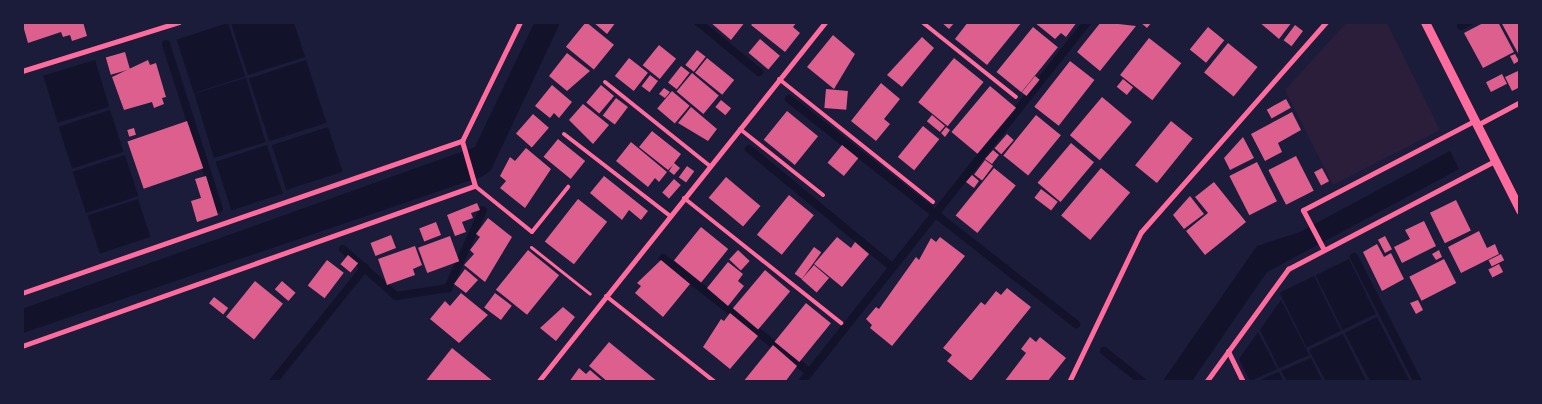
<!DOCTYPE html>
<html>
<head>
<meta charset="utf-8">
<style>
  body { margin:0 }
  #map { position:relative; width:1542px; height:404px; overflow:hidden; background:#1b1b3a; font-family:Jost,sans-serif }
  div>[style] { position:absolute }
  .green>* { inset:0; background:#2a1e3b }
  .water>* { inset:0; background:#12122b; transform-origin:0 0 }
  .stream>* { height:8px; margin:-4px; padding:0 4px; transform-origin:4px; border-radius:4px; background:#12122b }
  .building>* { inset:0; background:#dd5f8e; transform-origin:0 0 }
  .path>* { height:3px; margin:-1.5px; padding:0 1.5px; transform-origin:1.5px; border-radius:1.5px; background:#ff6b9d }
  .service>* { height:4px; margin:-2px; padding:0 2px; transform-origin:2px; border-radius:2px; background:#ff6b9d }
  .minor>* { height:5px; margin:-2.5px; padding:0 2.5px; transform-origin:2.5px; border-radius:2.5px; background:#ff6b9d }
  .tertiary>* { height:9px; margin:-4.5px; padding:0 4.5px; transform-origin:4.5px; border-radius:4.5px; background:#ff6b9d }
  span { translate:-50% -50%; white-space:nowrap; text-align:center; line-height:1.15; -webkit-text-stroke:4px #1b1b3a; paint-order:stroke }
  .frame { position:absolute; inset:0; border:24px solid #1b1b3a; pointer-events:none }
</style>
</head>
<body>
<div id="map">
  <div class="green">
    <div style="clip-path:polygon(1346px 23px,1387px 23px,1440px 130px,1333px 185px,1285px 90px)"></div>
  </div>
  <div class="water">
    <div style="left:228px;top:23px;width:56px;height:54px;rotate:72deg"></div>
    <div style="clip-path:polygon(231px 23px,294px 23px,305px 57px,248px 75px)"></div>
    <div style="clip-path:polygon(534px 23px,560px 23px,491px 170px,483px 176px,23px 333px,22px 309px,475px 147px)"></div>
    <div style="left:95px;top:60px;width:49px;height:54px;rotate:73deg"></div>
    <div style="left:306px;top:60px;width:66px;height:60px;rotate:72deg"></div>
    <div style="left:246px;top:78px;width:67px;height:54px;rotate:73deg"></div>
    <div style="left:110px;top:110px;width:44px;height:54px;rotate:72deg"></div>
    <div style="left:328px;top:127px;width:47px;height:59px;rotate:72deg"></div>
    <div style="left:267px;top:145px;width:51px;height:54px;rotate:72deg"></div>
    <div style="clip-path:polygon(1450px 151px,1459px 169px,1267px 272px,1192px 381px,1162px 382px,1257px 246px,1300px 232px)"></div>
    <div style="left:125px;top:155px;width:43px;height:55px;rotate:72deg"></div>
    <div style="left:138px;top:199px;width:40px;height:53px;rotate:72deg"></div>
    <div style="left:1349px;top:259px;width:61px;height:37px;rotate:64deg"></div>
    <div style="left:1314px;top:276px;width:61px;height:38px;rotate:64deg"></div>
    <div style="clip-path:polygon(1281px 300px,1309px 355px,1279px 368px,1260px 330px)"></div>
    <div style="clip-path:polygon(1377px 317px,1409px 380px,1370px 381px,1345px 333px)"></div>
    <div style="clip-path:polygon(1258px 332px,1277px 369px,1250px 381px,1239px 359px)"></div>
    <div style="clip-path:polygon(1343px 334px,1366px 381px,1326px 381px,1309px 350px)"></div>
    <div style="clip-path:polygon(1311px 358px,1322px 381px,1287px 381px,1281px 371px)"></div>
    <div style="clip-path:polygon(1279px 372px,1283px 381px,1258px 381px)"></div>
  </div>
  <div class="stream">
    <div style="left:698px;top:22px;width:79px;rotate:39.3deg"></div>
    <div style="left:1461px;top:26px;width:9px;rotate:-27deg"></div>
    <div style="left:166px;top:44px;width:173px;rotate:72.2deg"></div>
    <div style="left:789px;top:99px;width:365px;rotate:38.1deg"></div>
    <div style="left:749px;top:149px;width:185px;rotate:39.5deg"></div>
    <div style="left:343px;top:249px;width:71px;rotate:41.6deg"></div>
    <div style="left:396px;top:296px;width:53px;rotate:-8.7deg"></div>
    <div style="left:448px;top:288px;width:85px;rotate:-65.8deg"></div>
    <div style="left:1354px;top:257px;width:140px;rotate:62.9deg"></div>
    <div style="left:663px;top:258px;width:185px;rotate:38deg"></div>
    <div style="left:1104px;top:351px;width:50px;rotate:38.5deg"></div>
    <div style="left:273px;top:382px;width:147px;rotate:-51.3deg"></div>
    <div style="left:802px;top:382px;width:459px;rotate:-51.6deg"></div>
  </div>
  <div class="building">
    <div style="clip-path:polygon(22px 22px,83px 22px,87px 36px,72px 41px,70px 35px,63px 37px,61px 32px,28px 43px)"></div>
    <div style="left:586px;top:22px;width:36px;height:32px;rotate:39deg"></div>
    <div style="clip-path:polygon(593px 22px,616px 22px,607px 34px)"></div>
    <div style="clip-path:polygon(710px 22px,745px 22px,731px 40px)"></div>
    <div style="clip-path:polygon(754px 22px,797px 22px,793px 27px,800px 33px,785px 52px,751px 25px)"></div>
    <div style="clip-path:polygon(941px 22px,955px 22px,949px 29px)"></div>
    <div style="clip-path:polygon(968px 22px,1022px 22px,987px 65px,955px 39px)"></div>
    <div style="clip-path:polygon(1034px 22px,1077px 22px,1066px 37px,1061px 33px,1055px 39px)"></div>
    <div style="clip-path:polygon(1101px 22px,1136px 26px,1100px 71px,1077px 52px)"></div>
    <div style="clip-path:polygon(1140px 22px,1152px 22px,1147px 28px)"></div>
    <div style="clip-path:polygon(1259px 22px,1292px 22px,1279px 39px)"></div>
    <div style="clip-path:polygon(1485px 22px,1498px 22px,1514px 52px,1483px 68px,1464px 33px)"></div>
    <div style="clip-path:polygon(1501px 22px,1520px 22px,1520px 57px)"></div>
    <div style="left:1295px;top:25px;width:10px;height:19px;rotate:37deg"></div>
    <div style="left:1033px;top:27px;width:32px;height:58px;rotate:39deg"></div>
    <div style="left:1208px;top:27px;width:21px;height:29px;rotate:39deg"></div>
    <div style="clip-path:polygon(833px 35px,855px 54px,834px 89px,807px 67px)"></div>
    <div style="clip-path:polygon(922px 37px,934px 48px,902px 87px,887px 75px)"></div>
    <div style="left:1149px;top:38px;width:41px;height:47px;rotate:38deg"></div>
    <div style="left:760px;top:39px;width:26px;height:18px;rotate:40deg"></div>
    <div style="left:1228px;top:43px;width:38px;height:38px;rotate:39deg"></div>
    <div style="left:659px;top:45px;width:22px;height:26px;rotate:39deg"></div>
    <div style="left:697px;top:50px;width:11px;height:19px;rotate:38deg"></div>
    <div style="left:125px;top:52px;width:18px;height:20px;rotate:74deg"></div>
    <div style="clip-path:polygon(567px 53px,590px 71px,567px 91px,549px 76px)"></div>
    <div style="clip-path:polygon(1515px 54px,1519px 61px,1514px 64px,1510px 56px)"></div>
    <div style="left:629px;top:58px;width:24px;height:23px;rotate:38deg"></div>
    <div style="left:707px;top:58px;width:35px;height:19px;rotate:39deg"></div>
    <div style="left:954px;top:58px;width:38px;height:57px;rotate:39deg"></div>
    <div style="clip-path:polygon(148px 60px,150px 65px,156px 63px,166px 97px,162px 98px,164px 104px,154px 108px,152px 102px,124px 110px,112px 77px)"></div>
    <div style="left:1070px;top:61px;width:31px;height:58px;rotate:38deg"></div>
    <div style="left:681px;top:66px;width:11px;height:21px;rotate:38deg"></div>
    <div style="clip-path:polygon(1520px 70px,1520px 87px,1512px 91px,1505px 77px)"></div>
    <div style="left:692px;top:73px;width:35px;height:24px;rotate:40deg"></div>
    <div style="left:1502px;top:74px;width:11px;height:18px;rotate:63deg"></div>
    <div style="left:650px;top:75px;width:10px;height:14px;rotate:37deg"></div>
    <div style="left:1035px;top:76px;width:6px;height:21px;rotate:39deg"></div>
    <div style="left:1123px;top:79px;width:13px;height:10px;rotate:39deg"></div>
    <div style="clip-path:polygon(881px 83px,900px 99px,884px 119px,890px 124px,876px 141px,851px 121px)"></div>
    <div style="clip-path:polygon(552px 85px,572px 102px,559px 118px,554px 113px,550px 118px,535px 106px)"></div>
    <div style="left:601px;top:85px;width:17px;height:23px;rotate:40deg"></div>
    <div style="left:990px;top:86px;width:34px;height:60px;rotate:40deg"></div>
    <div style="clip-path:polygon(664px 88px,670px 92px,665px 98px,659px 94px)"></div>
    <div style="left:826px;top:89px;width:22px;height:19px;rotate:5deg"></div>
    <div style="left:672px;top:91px;width:23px;height:23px;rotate:40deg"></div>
    <div style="left:1102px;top:97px;width:39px;height:50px;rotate:40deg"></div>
    <div style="left:616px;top:98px;width:15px;height:22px;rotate:37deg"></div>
    <div style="left:1286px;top:99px;width:10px;height:22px;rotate:61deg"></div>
    <div style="left:721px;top:100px;width:13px;height:9px;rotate:39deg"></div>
    <div style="clip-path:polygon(583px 104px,609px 125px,593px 144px,569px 120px)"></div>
    <div style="clip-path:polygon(691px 107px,717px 129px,708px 141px,678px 123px)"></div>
    <div style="left:787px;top:111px;width:40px;height:37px;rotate:39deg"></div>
    <div style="clip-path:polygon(1292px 112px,1301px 130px,1278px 143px,1282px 152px,1265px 161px,1251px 134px)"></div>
    <div style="left:533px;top:114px;width:21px;height:26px;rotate:41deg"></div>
    <div style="left:932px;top:115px;width:17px;height:8px;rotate:40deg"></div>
    <div style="left:1036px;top:115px;width:32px;height:52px;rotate:39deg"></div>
    <div style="left:187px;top:121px;width:50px;height:63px;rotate:71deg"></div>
    <div style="left:1171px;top:121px;width:28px;height:57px;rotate:39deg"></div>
    <div style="left:923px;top:126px;width:21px;height:40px;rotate:39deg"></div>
    <div style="clip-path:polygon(946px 127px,950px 130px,945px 137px,941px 133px)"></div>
    <div style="left:134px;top:128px;width:7px;height:7px;rotate:74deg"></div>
    <div style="clip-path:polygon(652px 131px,681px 154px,674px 163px,680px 168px,674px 175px,669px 171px,673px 165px,668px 170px,639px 147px)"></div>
    <div style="left:1007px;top:134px;width:9px;height:19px;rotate:41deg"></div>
    <div style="clip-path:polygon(1243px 137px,1254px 158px,1230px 170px,1224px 158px)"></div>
    <div style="left:558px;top:139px;width:35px;height:23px;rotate:39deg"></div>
    <div style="clip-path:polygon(631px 142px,667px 172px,659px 182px,655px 178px,648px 187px,616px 161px)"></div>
    <div style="left:1071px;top:143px;width:30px;height:52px;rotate:40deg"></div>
    <div style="left:842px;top:145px;width:21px;height:23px;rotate:39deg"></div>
    <div style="clip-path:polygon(526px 148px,551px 169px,525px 208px,500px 188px,506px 181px,500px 176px,510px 157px,515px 161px)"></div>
    <div style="clip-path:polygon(993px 150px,999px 155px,992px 164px,985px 159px)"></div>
    <div style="left:1296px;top:156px;width:39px;height:31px;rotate:63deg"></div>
    <div style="left:985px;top:160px;width:10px;height:18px;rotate:37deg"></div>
    <div style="left:1257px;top:162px;width:44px;height:31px;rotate:63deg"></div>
    <div style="left:687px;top:166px;width:9px;height:14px;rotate:36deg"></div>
    <div style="left:994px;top:168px;width:28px;height:61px;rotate:39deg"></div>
    <div style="left:1101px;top:168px;width:38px;height:62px;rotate:40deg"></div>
    <div style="left:1322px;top:168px;width:15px;height:9px;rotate:62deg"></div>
    <div style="clip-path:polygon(972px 175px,979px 181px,974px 188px,966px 182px)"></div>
    <div style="clip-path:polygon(206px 176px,218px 215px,197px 222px,191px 201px,201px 198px,195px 179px)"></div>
    <div style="clip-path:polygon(604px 176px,648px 211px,641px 220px,629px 210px,622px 220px,590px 193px)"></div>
    <div style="left:726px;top:177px;width:45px;height:27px;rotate:40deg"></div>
    <div style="left:674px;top:179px;width:9px;height:18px;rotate:41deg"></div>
    <div style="clip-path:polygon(1214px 182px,1246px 222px,1205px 255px,1186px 231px,1208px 213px,1195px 197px)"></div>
    <div style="left:1041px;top:189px;width:21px;height:11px;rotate:37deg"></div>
    <div style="left:789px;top:195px;width:32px;height:51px;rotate:39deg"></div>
    <div style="clip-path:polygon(1190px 196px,1204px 214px,1184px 229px,1173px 215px)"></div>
    <div style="left:578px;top:199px;width:37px;height:54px;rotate:38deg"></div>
    <div style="left:1456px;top:200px;width:34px;height:29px;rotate:64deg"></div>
    <div style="clip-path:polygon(477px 203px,480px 210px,471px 213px,473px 218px,462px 222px,466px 232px,455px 236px,447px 215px)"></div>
    <div style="clip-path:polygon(488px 218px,512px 237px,485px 282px,464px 265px,474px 254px,470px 250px,480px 237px,476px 234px)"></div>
    <div style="clip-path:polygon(1424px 221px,1436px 246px,1402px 263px,1394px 247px,1410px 239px,1405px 230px)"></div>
    <div style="left:436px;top:222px;width:14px;height:18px;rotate:69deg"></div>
    <div style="left:701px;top:227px;width:35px;height:43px;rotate:39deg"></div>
    <div style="clip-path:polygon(1479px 231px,1487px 248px,1495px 244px,1499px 254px,1461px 273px,1448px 247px)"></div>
    <div style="left:391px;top:235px;width:14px;height:22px;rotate:69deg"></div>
    <div style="left:450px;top:236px;width:27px;height:34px;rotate:70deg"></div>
    <div style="left:1385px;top:236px;width:15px;height:8px;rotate:62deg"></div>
    <div style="clip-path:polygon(837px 237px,851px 248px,855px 242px,869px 254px,842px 287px,814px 264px)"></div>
    <div style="clip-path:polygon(940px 237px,965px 256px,892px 346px,870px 328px,872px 325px,866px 319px,876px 307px,879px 309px,916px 257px,919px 260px,931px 238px,936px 242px)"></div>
    <div style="clip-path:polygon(1377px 244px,1384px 257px,1391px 253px,1404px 279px,1382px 291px,1363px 252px)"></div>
    <div style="clip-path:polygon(415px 246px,422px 265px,413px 269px,415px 275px,387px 285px,378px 259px)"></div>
    <div style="left:814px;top:247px;width:9px;height:33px;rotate:36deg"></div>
    <div style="left:528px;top:250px;width:40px;height:51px;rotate:39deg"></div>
    <div style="left:738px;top:250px;width:16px;height:13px;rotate:43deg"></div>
    <div style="clip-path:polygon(1439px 250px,1442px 257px,1436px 260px,1432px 254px)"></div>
    <div style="left:1501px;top:254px;width:7px;height:14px;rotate:63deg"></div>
    <div style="left:348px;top:255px;width:13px;height:12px;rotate:39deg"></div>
    <div style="left:1444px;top:259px;width:27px;height:39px;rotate:63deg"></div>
    <div style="left:327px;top:260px;width:21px;height:32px;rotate:37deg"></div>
    <div style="clip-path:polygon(661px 260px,690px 284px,663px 317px,635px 293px,641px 286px,637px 283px)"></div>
    <div style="clip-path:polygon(728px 262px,743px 274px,738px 281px,744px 286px,728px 306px,707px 288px)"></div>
    <div style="left:1499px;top:264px;width:9px;height:12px;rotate:63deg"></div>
    <div style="left:814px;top:265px;width:20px;height:19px;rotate:41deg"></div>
    <div style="clip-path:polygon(465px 269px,478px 280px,466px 293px,454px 284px)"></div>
    <div style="left:765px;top:270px;width:33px;height:50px;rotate:40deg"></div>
    <div style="left:255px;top:281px;width:36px;height:46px;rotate:39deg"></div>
    <div style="left:282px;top:281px;width:18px;height:11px;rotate:41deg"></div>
    <div style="clip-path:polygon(1007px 288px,1031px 307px,971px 381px,947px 361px,952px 355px,943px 348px,981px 302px,985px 305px,996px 291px,1001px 295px)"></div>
    <div style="clip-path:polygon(461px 293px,488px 315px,459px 343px,430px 319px,445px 301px,450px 306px)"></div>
    <div style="left:495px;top:293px;width:21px;height:18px;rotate:37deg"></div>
    <div style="left:214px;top:297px;width:18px;height:8px;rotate:38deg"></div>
    <div style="clip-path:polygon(1418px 300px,1423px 310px,1416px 314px,1410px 303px)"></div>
    <div style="left:806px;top:303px;width:32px;height:50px;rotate:39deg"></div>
    <div style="clip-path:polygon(563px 307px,575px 317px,556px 341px,540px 328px)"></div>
    <div style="clip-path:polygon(730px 313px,758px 336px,730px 369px,703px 347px,721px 319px,724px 321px)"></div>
    <div style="clip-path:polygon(1030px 337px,1036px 342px,1040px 337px,1066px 358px,1047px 382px,1004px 382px,1026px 353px,1021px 349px)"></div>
    <div style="clip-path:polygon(609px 342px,658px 382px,608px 382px,589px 366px)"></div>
    <div style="clip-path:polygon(773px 345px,797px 366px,785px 382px,743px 382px)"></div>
    <div style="clip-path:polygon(452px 348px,494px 382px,425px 382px)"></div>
    <div style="clip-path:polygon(579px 368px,586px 374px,590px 370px,604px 382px,569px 382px)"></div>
  </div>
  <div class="path">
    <div style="left:531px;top:247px;width:75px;rotate:38.5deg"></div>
  </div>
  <div class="service">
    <div style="left:922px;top:22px;width:120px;rotate:38.6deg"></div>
    <div style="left:779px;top:79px;width:197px;rotate:38.6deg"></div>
    <div style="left:605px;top:82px;width:134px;rotate:38.7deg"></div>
    <div style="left:740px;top:129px;width:106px;rotate:38.5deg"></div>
    <div style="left:564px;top:134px;width:134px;rotate:37.7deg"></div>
    <div style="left:475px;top:186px;width:73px;rotate:38.9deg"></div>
    <div style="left:532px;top:232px;width:58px;rotate:-51.3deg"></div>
    <div style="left:684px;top:198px;width:201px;rotate:38.5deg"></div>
    <div style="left:606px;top:296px;width:139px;rotate:38.3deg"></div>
  </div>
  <div class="minor">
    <div style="left:22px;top:71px;width:164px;rotate:-17.3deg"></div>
    <div style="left:1477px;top:125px;width:49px;rotate:-28.1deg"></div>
    <div style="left:1323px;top:248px;width:43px;rotate:-117.8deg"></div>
    <div style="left:1303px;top:210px;width:193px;rotate:-27.5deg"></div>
    <div style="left:22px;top:293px;width:466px;rotate:-19.1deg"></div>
    <div style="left:22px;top:346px;width:480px;rotate:-19.5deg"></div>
    <div style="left:475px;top:186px;width:47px;rotate:-106.1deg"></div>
    <div style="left:462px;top:141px;width:132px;rotate:-64deg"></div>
    <div style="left:1228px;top:351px;width:34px;rotate:64deg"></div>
    <div style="left:538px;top:382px;width:460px;rotate:-51.4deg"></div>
    <div style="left:1069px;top:382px;width:166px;rotate:-64.4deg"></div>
    <div style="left:1141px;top:232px;width:280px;rotate:-48.6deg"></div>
    <div style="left:1206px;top:382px;width:140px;rotate:-54deg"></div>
    <div style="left:1288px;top:269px;width:233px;rotate:-27.6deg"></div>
  </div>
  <div class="tertiary">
    <div style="left:1425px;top:22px;width:211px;rotate:63.2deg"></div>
  </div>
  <div class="frame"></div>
</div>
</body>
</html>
